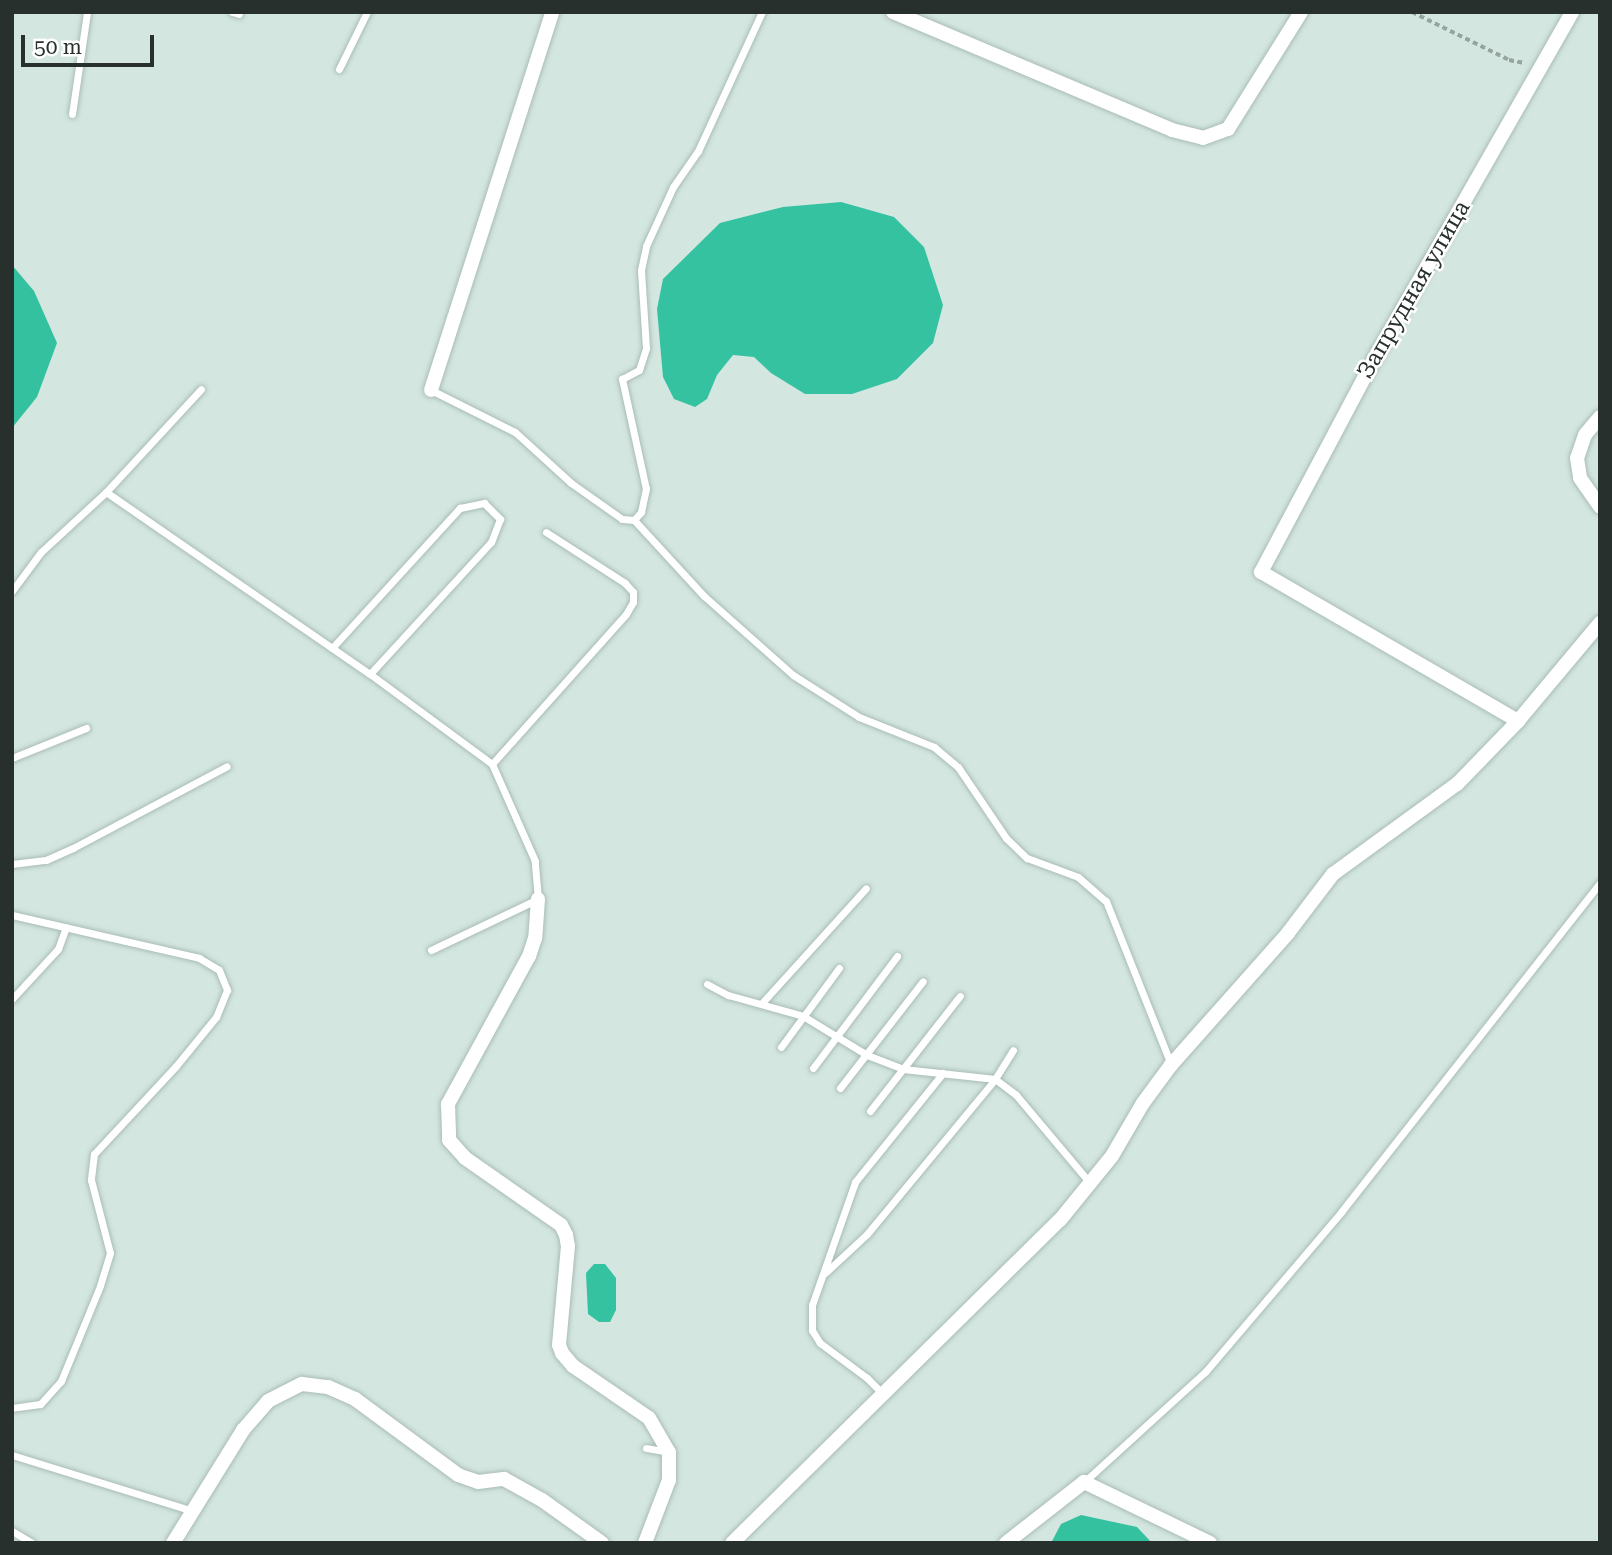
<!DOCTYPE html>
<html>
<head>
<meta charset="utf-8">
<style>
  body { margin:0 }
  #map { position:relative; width:1612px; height:1555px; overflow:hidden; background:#d3e6e0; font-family:"Roboto Serif",serif }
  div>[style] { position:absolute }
  .forest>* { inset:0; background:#34c1a0 }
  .water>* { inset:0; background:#35c2a1 }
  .path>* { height:3.5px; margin-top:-1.75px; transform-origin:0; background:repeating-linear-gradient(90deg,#95a49f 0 5px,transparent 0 8.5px) }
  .roads { filter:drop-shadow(0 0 2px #a9bcb5) drop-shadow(0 0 2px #a9bcb5) }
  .lane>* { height:7px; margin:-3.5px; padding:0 3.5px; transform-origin:3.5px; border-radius:3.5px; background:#fff }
  .street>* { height:14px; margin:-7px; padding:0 7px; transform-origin:7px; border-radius:7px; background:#fff }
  span { translate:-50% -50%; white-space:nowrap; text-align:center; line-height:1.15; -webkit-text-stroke:5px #fff; paint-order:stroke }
  .street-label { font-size:23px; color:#28302d }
  .frame { position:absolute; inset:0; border:14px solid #28302d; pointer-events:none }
  .scale { position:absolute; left:21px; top:35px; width:133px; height:32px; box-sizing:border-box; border:4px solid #28302d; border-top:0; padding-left:9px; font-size:21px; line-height:24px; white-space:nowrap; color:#28302d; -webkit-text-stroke:5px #fff; paint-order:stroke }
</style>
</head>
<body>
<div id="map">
  <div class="forest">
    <div style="clip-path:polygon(12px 265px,34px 291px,57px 343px,37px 397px,12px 428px)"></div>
    <div style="clip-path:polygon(1081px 1515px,1137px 1527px,1152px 1543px,1051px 1543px,1061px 1524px)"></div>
  </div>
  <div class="water">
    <div style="clip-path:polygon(841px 202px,894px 217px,924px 247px,943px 305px,933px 343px,897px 379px,852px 394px,805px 394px,771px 373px,754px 357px,733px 355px,717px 375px,707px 399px,695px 407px,674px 399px,663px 377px,657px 309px,663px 279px,720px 223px,783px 207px)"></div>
    <div style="clip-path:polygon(594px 1264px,605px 1264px,616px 1278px,616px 1310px,610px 1322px,599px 1322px,588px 1314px,586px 1273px)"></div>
  </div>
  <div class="path">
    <div style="left:1412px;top:12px;width:108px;rotate:26.3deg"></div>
    <div style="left:1509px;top:60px;width:16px;rotate:11deg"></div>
  </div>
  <div class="roads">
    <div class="lane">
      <div style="left:232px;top:12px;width:7px;rotate:16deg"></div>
      <div style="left:339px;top:69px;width:64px;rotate:-63.8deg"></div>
      <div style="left:72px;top:114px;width:103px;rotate:-81.6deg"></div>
      <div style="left:431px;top:390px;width:94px;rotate:26.6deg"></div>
      <div style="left:515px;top:432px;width:76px;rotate:42.3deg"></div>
      <div style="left:571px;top:483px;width:62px;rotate:35.2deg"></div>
      <div style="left:622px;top:519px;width:12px;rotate:5deg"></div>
      <div style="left:634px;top:520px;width:11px;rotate:-49deg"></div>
      <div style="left:641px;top:512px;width:24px;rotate:-78deg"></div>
      <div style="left:646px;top:489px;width:113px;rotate:-102.3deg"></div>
      <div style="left:622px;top:379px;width:19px;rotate:-28deg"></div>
      <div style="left:639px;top:370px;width:23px;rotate:-72deg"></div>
      <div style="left:646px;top:348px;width:78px;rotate:-93.7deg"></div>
      <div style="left:641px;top:270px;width:25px;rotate:-78deg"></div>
      <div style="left:646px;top:246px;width:65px;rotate:-65.4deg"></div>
      <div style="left:673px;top:187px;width:44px;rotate:-55.2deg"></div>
      <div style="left:698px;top:151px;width:153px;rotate:-65.3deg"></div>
      <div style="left:106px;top:492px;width:321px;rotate:34.6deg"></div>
      <div style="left:370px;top:674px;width:152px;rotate:36.4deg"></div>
      <div style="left:634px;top:520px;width:103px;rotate:47.4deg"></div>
      <div style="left:704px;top:596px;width:119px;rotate:41.6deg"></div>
      <div style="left:793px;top:675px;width:78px;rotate:32.5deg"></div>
      <div style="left:859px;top:717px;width:81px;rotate:21.8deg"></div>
      <div style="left:934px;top:747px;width:31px;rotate:40deg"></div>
      <div style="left:958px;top:767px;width:86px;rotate:55.9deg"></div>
      <div style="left:1006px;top:838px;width:29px;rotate:44deg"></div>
      <div style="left:1027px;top:858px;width:54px;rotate:20.4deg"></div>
      <div style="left:1078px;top:877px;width:37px;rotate:41deg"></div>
      <div style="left:1106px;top:901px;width:175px;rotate:68.3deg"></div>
      <div style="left:12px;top:591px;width:49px;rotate:-53.4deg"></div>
      <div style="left:41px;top:552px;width:88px;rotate:-42.7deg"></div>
      <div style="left:106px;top:492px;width:140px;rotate:-47.3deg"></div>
      <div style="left:332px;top:648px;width:190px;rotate:-47.6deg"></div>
      <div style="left:460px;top:508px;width:25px;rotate:-12deg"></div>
      <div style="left:484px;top:503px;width:23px;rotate:45deg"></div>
      <div style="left:500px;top:519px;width:25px;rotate:111deg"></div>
      <div style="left:491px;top:542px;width:179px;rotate:132.5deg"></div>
      <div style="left:12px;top:758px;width:80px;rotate:-22.1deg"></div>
      <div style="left:12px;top:864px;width:34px;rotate:-7deg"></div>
      <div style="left:46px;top:860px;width:30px;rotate:-24deg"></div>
      <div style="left:73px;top:848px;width:174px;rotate:-28deg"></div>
      <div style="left:12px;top:915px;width:192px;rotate:12.9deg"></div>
      <div style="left:199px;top:958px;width:23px;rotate:31deg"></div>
      <div style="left:219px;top:970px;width:22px;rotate:68deg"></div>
      <div style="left:227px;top:990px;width:29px;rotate:112deg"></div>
      <div style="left:216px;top:1017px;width:63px;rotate:129.2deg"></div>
      <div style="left:176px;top:1066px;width:120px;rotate:133deg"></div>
      <div style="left:94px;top:1154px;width:26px;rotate:97deg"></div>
      <div style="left:91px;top:1180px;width:75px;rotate:75.4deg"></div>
      <div style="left:110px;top:1253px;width:34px;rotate:107deg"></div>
      <div style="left:100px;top:1286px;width:103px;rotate:112.3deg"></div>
      <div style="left:61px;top:1381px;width:31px;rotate:132deg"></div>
      <div style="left:40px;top:1404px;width:28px;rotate:172deg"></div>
      <div style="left:431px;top:950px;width:119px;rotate:-25.5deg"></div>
      <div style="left:538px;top:899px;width:38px;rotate:-95deg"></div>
      <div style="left:535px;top:861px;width:106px;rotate:-113.9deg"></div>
      <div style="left:492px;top:764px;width:201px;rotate:-48.2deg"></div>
      <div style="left:626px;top:614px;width:14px;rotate:-60deg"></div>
      <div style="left:633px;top:602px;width:10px;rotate:-90deg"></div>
      <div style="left:633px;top:592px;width:12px;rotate:-132deg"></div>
      <div style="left:625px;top:583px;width:94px;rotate:-147.2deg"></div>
      <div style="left:707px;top:984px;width:24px;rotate:28deg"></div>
      <div style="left:728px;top:995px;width:78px;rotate:15.6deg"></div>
      <div style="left:803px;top:1016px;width:75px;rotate:31.4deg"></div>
      <div style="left:867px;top:1055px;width:39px;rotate:21deg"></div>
      <div style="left:903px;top:1069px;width:93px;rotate:6.2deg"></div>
      <div style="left:995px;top:1079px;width:26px;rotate:37deg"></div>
      <div style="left:1016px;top:1095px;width:116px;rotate:49.9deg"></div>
      <div style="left:12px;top:999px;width:68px;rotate:-47.4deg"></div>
      <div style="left:58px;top:949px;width:23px;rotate:-70deg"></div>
      <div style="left:761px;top:1004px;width:156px;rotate:-47.8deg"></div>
      <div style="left:781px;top:1047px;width:98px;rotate:-53.7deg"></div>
      <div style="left:813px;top:1068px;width:140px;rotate:-53.1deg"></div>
      <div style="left:840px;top:1088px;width:135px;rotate:-52.2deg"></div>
      <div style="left:870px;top:1111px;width:146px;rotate:-52deg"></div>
      <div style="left:825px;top:1273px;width:57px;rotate:-42.9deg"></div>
      <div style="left:867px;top:1234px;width:201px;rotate:-50.4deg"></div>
      <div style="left:995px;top:1079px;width:34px;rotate:-58deg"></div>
      <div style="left:884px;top:1395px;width:24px;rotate:-135deg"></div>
      <div style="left:867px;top:1378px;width:59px;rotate:-143.3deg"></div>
      <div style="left:820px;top:1343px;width:15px;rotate:-122deg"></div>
      <div style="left:812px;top:1330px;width:25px;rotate:-90deg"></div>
      <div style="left:812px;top:1305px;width:130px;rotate:-70.7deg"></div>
      <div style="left:855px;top:1182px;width:140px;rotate:-51.1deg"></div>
      <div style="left:646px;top:1448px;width:22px;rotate:10deg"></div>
      <div style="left:12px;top:1455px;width:189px;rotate:17.2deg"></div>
      <div style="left:1084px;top:1482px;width:164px;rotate:-42.3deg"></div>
      <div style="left:1205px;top:1372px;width:210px;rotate:-49.6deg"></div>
      <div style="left:1341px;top:1212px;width:419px;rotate:-51.8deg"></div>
      <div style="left:12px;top:1531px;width:23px;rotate:31deg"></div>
    </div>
    <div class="street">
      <div style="left:893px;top:12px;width:303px;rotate:22.9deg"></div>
      <div style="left:1172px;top:130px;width:32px;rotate:14deg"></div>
      <div style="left:1203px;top:138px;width:27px;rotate:-20deg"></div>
      <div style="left:1228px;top:129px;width:138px;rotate:-58deg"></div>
      <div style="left:431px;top:390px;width:397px;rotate:-72.2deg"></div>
      <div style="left:1600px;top:417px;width:23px;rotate:130deg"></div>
      <div style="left:1585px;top:435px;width:24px;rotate:109deg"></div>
      <div style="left:1577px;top:458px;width:20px;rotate:81deg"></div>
      <div style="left:1580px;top:478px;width:35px;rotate:55deg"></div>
      <div style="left:1518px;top:721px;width:297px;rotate:-149.9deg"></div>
      <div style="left:1261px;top:572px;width:245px;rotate:-62deg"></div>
      <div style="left:1376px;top:356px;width:396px;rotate:-60.3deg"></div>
      <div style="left:538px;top:899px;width:39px;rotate:94deg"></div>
      <div style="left:535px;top:938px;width:19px;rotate:108deg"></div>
      <div style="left:529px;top:956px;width:169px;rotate:118.7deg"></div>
      <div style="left:448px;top:1104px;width:36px;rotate:88deg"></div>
      <div style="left:449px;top:1140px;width:24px;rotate:48deg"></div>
      <div style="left:465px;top:1158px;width:117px;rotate:34.9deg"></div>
      <div style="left:561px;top:1225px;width:11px;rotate:63deg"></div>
      <div style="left:566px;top:1235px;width:11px;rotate:80deg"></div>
      <div style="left:568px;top:1246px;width:99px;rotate:95.2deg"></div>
      <div style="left:559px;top:1345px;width:9px;rotate:69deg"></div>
      <div style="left:562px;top:1353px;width:17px;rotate:50deg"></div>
      <div style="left:573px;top:1366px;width:92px;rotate:34.4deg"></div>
      <div style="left:649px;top:1418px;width:39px;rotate:60deg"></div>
      <div style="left:669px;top:1452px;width:28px;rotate:90deg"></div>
      <div style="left:669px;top:1480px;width:67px;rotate:110.9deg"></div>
      <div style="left:173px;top:1543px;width:133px;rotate:-58.2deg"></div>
      <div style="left:243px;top:1430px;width:38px;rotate:-49deg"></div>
      <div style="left:268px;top:1401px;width:38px;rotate:-27deg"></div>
      <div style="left:302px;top:1384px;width:26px;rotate:7deg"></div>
      <div style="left:328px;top:1387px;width:30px;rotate:24deg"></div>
      <div style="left:355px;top:1399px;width:128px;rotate:36.4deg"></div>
      <div style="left:458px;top:1475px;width:21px;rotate:19deg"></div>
      <div style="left:478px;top:1482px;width:26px;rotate:-7deg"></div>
      <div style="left:504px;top:1479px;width:43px;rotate:28.9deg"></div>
      <div style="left:542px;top:1500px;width:74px;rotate:35.6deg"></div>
      <div style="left:732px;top:1543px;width:460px;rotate:-44.6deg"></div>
      <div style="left:1060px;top:1220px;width:82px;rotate:-50.9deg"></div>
      <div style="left:1112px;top:1156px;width:61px;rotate:-59.7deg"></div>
      <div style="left:1143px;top:1103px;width:47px;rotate:-53.6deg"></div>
      <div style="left:1171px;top:1065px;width:176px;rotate:-48.4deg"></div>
      <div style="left:1288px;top:933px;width:74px;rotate:-52.7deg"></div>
      <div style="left:1333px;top:874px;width:153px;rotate:-36deg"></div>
      <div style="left:1457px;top:784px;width:88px;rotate:-45.9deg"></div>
      <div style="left:1518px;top:721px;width:128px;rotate:-50.1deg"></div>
      <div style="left:1006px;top:1543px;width:99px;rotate:-38deg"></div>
      <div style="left:1084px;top:1482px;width:140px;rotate:25.8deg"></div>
    </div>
  </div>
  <div class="street-label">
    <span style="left:1414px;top:290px;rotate:-60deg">Запрудная улица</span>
  </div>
  <div class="frame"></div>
  <div class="scale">50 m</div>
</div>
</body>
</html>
